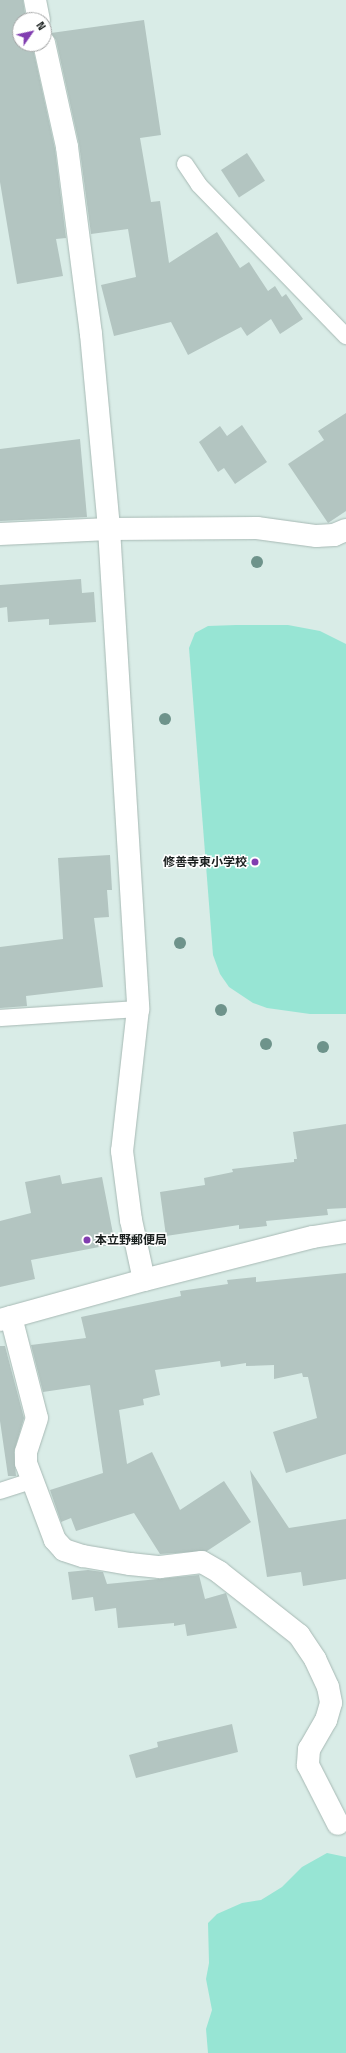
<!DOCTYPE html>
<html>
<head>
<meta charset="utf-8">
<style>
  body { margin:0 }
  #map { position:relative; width:346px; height:2053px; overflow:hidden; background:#d9ece7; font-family:"Titillium Web","Noto Sans JP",sans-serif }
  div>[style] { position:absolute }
  .green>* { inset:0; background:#97e5d4 }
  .building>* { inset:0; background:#b3c5c1; transform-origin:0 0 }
  .roads { filter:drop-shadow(0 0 1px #a7b9b4) drop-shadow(0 0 1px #a7b9b4) }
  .service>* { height:16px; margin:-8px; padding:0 8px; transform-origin:8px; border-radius:8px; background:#fff }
  .minor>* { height:22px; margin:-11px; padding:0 11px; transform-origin:11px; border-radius:11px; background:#fff }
  .trees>* { width:12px; height:12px; margin:-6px; border-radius:50%; background:#6e938b }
  .dots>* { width:11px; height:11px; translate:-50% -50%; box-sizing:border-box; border:2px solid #fff; border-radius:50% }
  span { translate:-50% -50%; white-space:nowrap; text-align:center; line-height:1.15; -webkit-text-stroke:3px #fff; paint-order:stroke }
  .poi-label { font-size:12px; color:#191f1e; font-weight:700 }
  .right { translate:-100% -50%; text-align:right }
  .left { translate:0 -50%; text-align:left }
  .north { position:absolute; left:12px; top:12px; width:40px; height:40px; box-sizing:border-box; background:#fff; border:1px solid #a3a5a5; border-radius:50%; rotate:56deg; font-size:11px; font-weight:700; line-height:16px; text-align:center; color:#191f1e }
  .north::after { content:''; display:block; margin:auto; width:14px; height:18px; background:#813db0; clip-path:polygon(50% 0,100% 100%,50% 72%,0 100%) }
</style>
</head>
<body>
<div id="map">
  <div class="green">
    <div style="clip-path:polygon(236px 625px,288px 625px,320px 631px,346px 644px,346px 1014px,310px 1014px,267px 1008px,253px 1003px,229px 987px,220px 974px,213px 955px,189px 648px,195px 633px,208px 626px)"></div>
    <div style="clip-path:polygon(327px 1853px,346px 1857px,346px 2053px,208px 2053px,206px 2029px,212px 2010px,206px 1979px,209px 1963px,208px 1923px,217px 1914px,242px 1903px,261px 1900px,282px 1887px,302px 1867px)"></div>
  </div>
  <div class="building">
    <div style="clip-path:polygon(0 0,23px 0,26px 20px,20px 20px,20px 44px,32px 44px,55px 149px,66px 238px,56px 239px,63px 276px,17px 284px,0 182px)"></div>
    <div style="clip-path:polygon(144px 20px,161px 135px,140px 138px,151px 202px,160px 201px,169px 263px,217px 232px,240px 268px,249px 262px,268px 291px,275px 286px,282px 297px,286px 294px,303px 319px,280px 334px,271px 319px,247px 336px,241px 327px,188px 355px,171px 322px,114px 336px,101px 285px,136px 277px,128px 229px,91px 234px,79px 144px,56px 40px,51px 33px)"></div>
    <div style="left:247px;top:153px;width:33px;height:31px;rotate:57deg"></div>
    <div style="clip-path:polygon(346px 413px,346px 511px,328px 523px,288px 464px,324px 440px,318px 431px)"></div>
    <div style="clip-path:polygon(242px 425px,267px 462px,235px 484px,224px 468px,218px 472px,199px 442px,220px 426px,227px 436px)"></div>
    <div style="clip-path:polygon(80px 439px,87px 517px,0 521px,0 449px)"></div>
    <div style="clip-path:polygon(81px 579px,82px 593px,94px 592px,96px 622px,49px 625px,49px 619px,8px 622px,7px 607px,0 608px,0 585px)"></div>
    <div style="clip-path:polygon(110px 855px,112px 890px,107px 890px,109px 917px,94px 918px,103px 987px,26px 996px,27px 1006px,0 1008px,0 947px,63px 939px,58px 858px)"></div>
    <div style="clip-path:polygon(346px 1124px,346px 1208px,327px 1209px,328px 1215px,266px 1221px,267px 1226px,239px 1229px,239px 1225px,166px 1236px,160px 1192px,205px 1185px,204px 1178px,233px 1172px,232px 1169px,294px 1162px,294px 1159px,297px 1159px,293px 1132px)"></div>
    <div style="clip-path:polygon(60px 1175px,62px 1184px,102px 1177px,115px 1244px,31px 1260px,35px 1279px,0 1287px,0 1221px,31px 1213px,25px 1182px)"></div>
    <div style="clip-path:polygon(346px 1273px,346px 1454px,286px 1473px,273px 1432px,317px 1418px,308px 1377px,303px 1377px,302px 1373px,274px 1379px,274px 1365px,246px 1366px,246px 1363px,221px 1367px,220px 1361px,155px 1370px,160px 1395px,143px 1399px,144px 1405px,119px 1410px,127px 1464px,152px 1452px,180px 1510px,224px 1481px,251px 1522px,207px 1551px,160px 1554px,134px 1513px,76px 1531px,71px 1518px,61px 1522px,50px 1490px,103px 1473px,90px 1385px,43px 1392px,31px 1345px,86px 1338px,81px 1317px,181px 1296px,180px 1291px,228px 1284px,227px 1280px,256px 1277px,256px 1282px)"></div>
    <div style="clip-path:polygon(0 1346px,5px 1346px,24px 1418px,14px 1452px,16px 1476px,8px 1476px,0 1421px)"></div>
    <div style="clip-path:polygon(250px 1470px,289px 1528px,346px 1519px,346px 1579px,303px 1586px,301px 1572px,267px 1577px)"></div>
    <div style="clip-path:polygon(88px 1570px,103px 1572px,107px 1584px,199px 1575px,205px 1599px,226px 1593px,237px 1628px,187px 1636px,185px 1624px,174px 1626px,174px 1623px,118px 1628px,116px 1608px,95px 1611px,93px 1597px,72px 1600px,68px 1572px)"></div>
    <div style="clip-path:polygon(232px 1724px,238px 1752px,136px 1778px,129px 1755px,158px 1747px,157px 1742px)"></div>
  </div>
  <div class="roads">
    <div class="service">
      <div style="left:185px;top:164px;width:25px;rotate:56deg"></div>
      <div style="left:199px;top:185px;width:211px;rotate:45.8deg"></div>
      <div style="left:0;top:1018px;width:138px;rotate:-3.7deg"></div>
      <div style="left:0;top:1491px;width:33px;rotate:-18deg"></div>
    </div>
    <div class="minor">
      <div style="left:35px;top:0;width:20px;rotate:79deg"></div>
      <div style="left:44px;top:43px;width:107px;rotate:77.5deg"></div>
      <div style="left:67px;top:147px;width:189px;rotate:82.7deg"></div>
      <div style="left:91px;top:334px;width:196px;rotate:84.7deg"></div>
      <div style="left:109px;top:529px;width:481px;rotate:86.5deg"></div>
      <div style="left:138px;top:1009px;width:143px;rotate:96.4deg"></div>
      <div style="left:122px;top:1151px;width:70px;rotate:82.6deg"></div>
      <div style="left:131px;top:1220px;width:61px;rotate:77.8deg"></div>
      <div style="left:0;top:534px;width:109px;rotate:-2.6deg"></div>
      <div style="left:109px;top:529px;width:148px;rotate:-0.4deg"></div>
      <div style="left:257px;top:528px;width:60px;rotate:7.7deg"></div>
      <div style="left:316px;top:536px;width:18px;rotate:-3deg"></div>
      <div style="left:334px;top:535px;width:13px;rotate:-23deg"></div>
      <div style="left:11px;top:1317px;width:104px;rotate:75.6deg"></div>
      <div style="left:37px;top:1418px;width:36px;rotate:108deg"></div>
      <div style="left:26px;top:1452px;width:11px;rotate:90deg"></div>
      <div style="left:26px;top:1463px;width:82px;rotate:69.4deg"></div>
      <div style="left:55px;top:1540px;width:13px;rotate:48deg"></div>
      <div style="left:64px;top:1550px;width:20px;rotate:18deg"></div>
      <div style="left:83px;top:1556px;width:48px;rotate:9.7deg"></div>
      <div style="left:130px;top:1564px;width:30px;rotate:6deg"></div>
      <div style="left:160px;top:1567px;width:42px;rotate:-6.8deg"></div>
      <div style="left:202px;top:1562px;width:20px;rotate:30deg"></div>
      <div style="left:219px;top:1572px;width:102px;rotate:38.2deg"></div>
      <div style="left:299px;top:1635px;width:29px;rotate:56deg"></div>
      <div style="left:315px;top:1659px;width:31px;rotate:65deg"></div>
      <div style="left:328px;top:1687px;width:16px;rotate:79deg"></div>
      <div style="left:331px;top:1703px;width:18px;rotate:106deg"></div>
      <div style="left:326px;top:1720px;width:34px;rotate:120deg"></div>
      <div style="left:309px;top:1749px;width:16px;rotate:94deg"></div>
      <div style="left:308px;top:1765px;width:66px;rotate:63deg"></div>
      <div style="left:0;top:1320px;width:149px;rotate:-15.5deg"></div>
      <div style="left:144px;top:1280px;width:174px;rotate:-14.3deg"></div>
      <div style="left:313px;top:1237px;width:33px;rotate:-9deg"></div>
    </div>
  </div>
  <div class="trees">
    <div style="left:257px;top:562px"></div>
    <div style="left:165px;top:719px"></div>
    <div style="left:180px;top:943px"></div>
    <div style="left:221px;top:1010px"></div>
    <div style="left:266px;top:1044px"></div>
    <div style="left:323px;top:1047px"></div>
  </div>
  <div class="dots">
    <div style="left:255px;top:862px;background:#813db0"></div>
    <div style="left:87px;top:1240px;background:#813db0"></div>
  </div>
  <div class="poi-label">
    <span class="right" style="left:247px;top:862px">修善寺東小学校</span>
    <span class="left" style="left:95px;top:1240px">本立野郵便局</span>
  </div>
  <div class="north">N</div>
</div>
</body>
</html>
